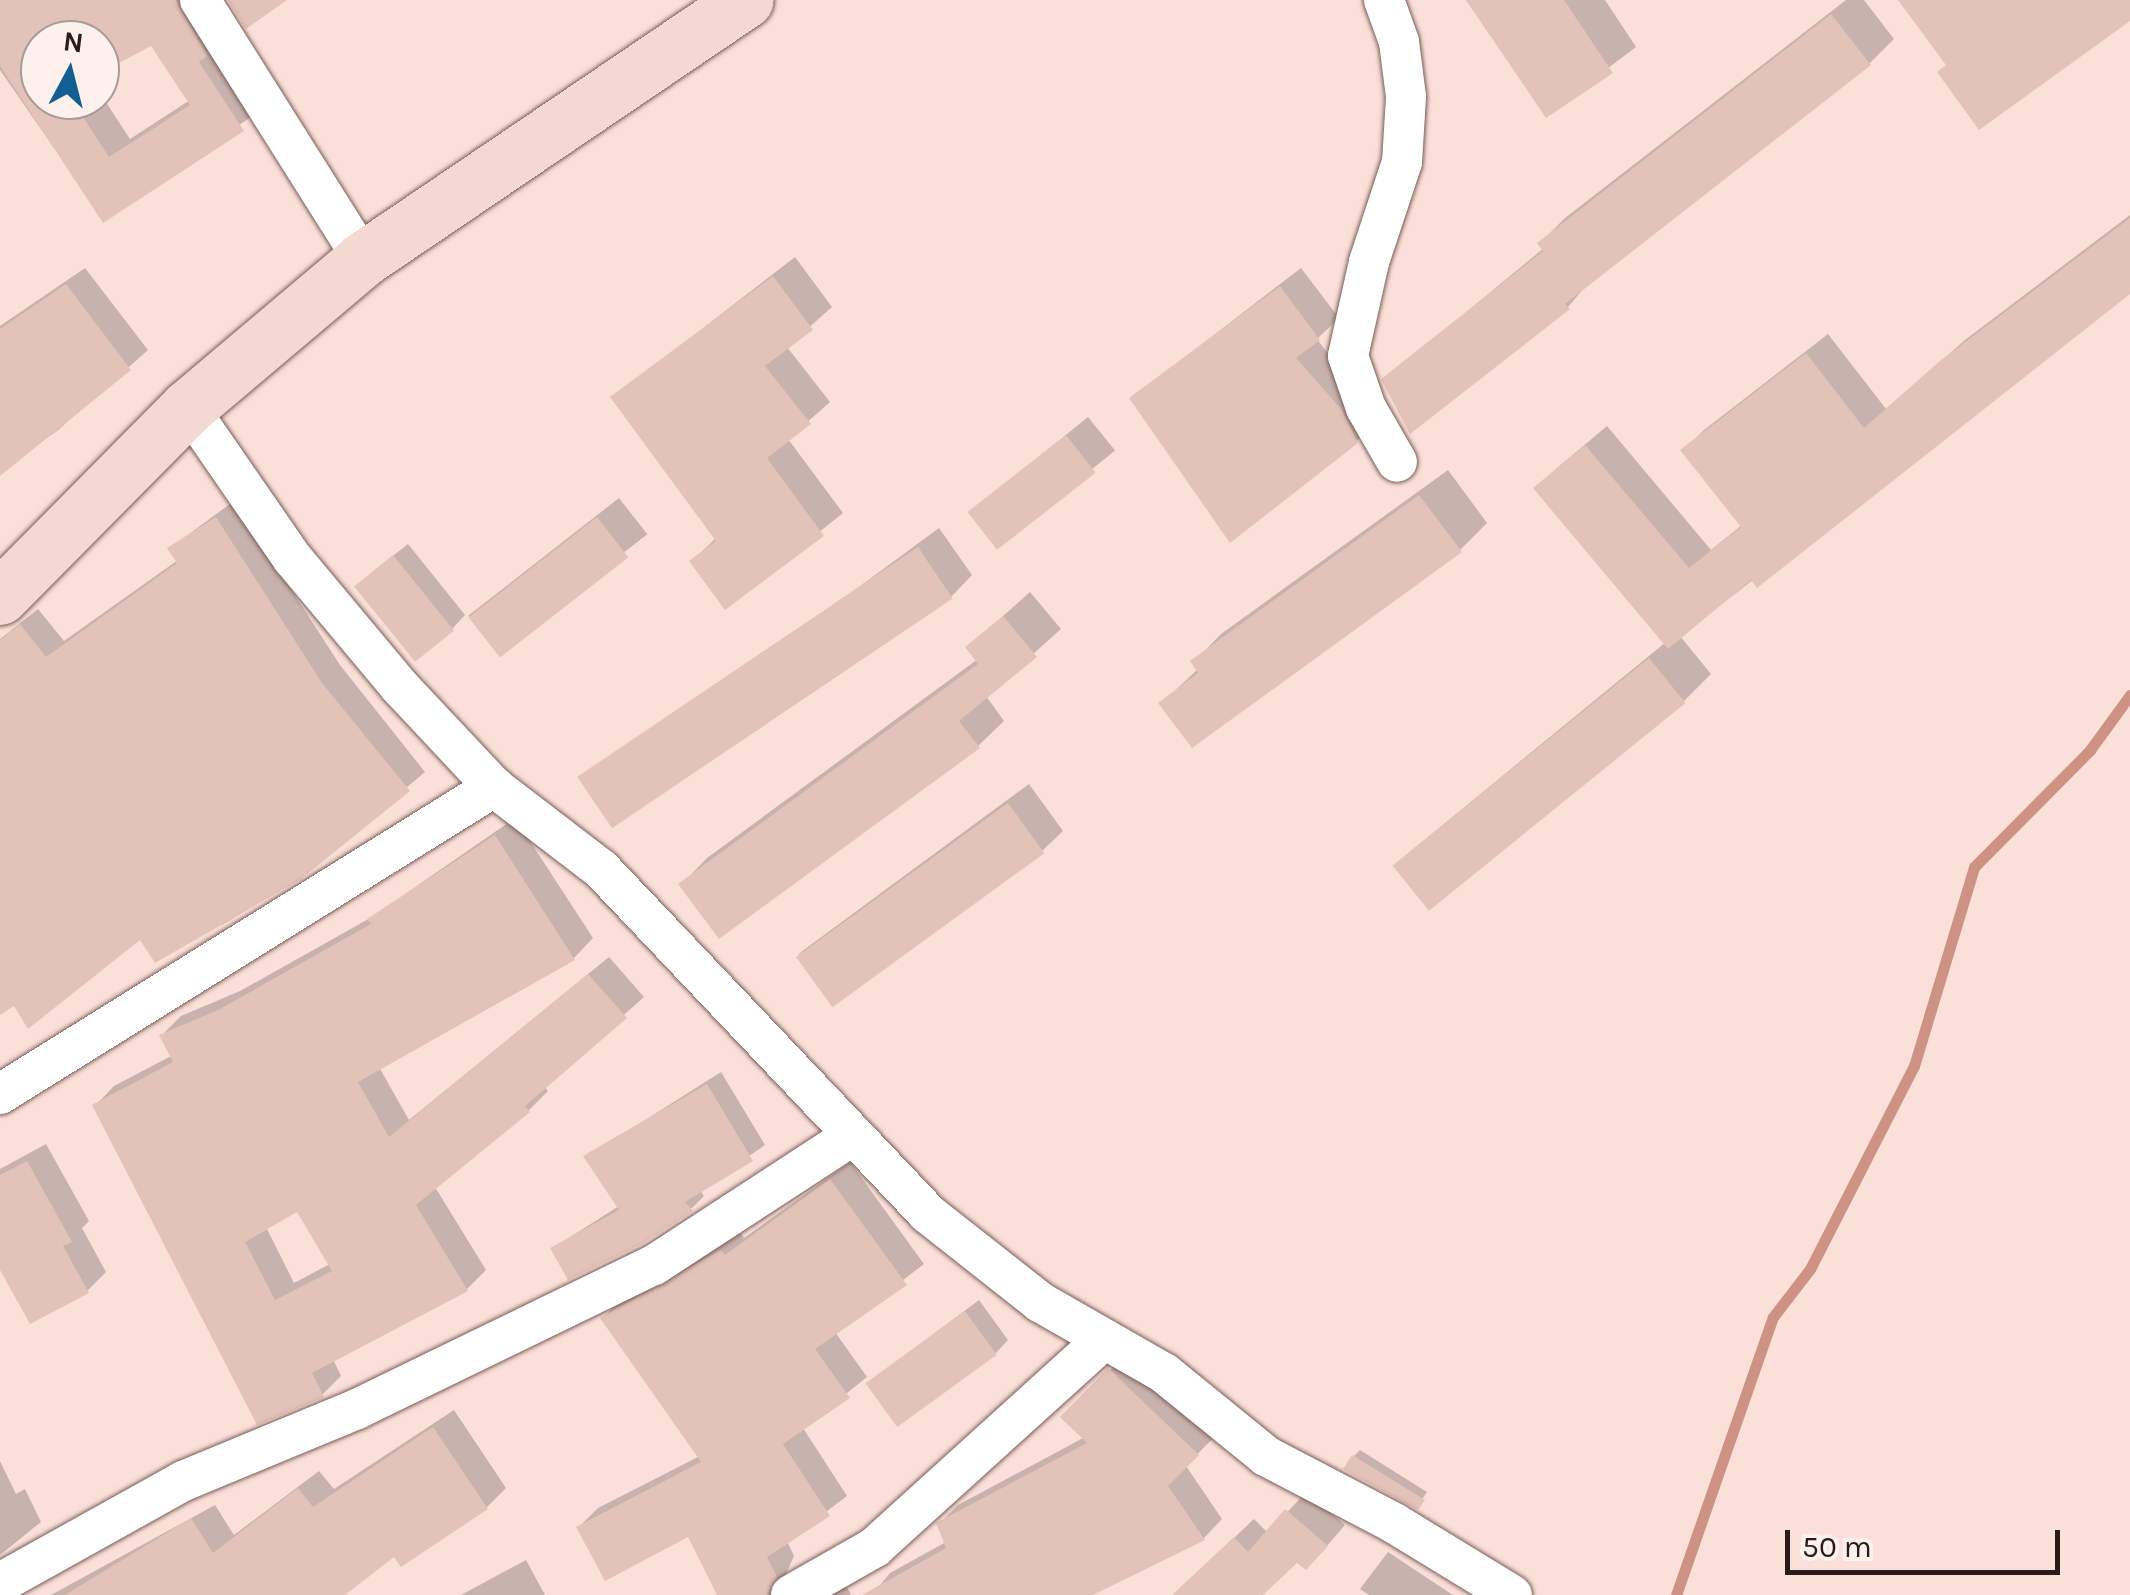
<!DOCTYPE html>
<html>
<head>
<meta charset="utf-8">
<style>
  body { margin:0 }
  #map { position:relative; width:2130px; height:1595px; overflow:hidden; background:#fbdfd9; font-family:Karla,sans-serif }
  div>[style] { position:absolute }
  .shadow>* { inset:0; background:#0003; transform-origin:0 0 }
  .stream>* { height:11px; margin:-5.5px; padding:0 5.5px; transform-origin:5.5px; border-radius:5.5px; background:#ce9284 }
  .building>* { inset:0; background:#e3c2ba; transform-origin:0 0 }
  .roads { filter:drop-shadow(0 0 2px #795d56) drop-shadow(0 0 2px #795d56) }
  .street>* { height:40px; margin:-20px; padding:0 20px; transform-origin:20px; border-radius:20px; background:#fff }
  .secondary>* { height:55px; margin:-27.5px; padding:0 27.5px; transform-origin:27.5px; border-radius:27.5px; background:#f4d8d2 }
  span { translate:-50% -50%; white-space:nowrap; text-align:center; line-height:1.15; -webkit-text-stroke:10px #fef0ed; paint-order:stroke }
  .north { position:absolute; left:20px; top:20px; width:100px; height:100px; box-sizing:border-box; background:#fef0ed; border:2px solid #a89b98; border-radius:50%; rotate:7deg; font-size:28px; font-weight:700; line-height:40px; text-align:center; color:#281c19 }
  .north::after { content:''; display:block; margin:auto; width:35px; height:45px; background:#126092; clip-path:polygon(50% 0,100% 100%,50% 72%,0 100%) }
  .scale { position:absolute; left:1785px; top:1530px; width:275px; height:45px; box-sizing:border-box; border:5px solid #281c19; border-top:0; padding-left:12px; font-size:30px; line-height:35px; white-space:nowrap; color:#281c19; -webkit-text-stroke:8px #fef0ed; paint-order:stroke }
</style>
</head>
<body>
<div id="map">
  <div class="shadow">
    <div style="clip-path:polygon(evenodd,0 0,204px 0,262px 109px,104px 220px,0 70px,0 0,40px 40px,100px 40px,100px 71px,152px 42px,190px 100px,130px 139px,100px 93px,100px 100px,40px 100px,40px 40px)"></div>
    <div style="clip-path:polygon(1466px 0,1605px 0,1636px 47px,1546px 115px)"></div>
    <div style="clip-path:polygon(1846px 0,1864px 0,1894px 39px,1869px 64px,1591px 280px,1568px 307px,1384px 380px,1544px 248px,1540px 243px,1565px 218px)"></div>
    <div style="clip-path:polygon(2130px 215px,2130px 291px,1680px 636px,1711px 674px,1684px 701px,1395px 864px,1666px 642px,1536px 488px,1557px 468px,1607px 426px,1711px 550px,1742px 525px,1683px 451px,1704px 430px,1828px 334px,1886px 409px,1965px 340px)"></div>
    <div style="clip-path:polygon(795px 257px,832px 307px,787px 347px,830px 402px,788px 439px,843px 513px,726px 606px,692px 561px,717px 537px,614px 397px)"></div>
    <div style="clip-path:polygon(85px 268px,148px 350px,57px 431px,0 470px,0 326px)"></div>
    <div style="clip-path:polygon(1301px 268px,1339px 318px,1317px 339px,1377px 420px,1357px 441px,1132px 398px)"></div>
    <div style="left:1088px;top:417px;width:43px;height:151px;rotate:51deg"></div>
    <div style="clip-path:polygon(1448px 470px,1487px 523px,1460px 550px,1162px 703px,1198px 669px,1194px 662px,1221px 634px)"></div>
    <div style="left:619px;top:498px;width:46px;height:191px;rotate:52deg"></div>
    <div style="clip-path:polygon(234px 501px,340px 665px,425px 772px,300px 877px,222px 925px,219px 920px,141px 937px,29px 1026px,14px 1003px,0 1012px,0 639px,38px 609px,64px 641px,178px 560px,170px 548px)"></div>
    <div style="clip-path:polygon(939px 528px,972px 575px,952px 596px,587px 787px)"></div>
    <div style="clip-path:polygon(408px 544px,465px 615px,452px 629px,370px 574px)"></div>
    <div style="clip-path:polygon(1030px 592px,1061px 629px,986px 696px,1004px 721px,978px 746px,682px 884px,707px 858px,978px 659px,968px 647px)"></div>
    <div style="clip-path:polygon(1029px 784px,1063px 831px,1042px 851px,797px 955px)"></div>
    <div style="clip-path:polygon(evenodd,515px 818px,593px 938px,574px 958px,379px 1067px,409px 1120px,609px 957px,644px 997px,544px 1086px,548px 1091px,529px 1110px,435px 1187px,486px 1270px,467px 1289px,333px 1359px,341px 1376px,322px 1395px,95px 1106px,114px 1086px,173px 1055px,162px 1035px,181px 1016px,240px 991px,372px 917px,515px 818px,298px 1209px,330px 1264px,294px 1283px,266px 1227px,298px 1209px)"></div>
    <div style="clip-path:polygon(721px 1072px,765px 1145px,700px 1190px,704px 1196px,691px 1209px,553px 1248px,619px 1206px,587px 1157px)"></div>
    <div style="clip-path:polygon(46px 1144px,89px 1221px,82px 1228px,106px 1272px,87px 1291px,0 1264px,0 1169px)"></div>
    <div style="clip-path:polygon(850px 1162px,924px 1264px,835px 1332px,867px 1377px,803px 1428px,847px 1496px,787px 1541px,794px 1556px,785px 1576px,797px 1595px,720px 1595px,689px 1533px,579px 1527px,598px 1508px,700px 1456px,603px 1318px,622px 1299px,740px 1233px,744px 1238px)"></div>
    <div style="clip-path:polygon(979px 1300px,1008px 1340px,995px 1354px,868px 1383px)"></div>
    <div style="clip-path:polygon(1129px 1351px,1216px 1435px,1186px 1466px,1222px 1519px,1204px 1538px,1088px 1595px,872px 1595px,890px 1573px,946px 1542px,939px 1524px,958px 1505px,1085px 1437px,1064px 1417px)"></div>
    <div style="clip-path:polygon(454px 1410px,506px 1488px,487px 1507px,390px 1519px,268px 1595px,51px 1595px,215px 1505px,234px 1535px,319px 1471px,334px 1489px)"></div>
    <div style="clip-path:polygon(1360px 1450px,1427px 1492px,1419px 1504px,1354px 1456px)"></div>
    <div style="clip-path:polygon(0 1461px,16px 1494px,25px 1489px,41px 1522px,0 1555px)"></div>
    <div style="clip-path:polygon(1306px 1492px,1345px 1525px,1325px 1548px,1297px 1559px,1259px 1595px,1174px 1595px,1254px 1519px,1268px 1533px)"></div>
    <div style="clip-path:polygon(1388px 1552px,1453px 1595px,1369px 1595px,1360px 1589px)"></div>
    <div style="clip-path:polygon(526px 1560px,545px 1595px,461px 1595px)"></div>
    <div style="clip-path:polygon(846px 1585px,851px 1595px,829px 1595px)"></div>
  </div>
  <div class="stream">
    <div style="left:1676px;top:1595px;width:294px;rotate:-70.8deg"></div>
    <div style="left:1773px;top:1317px;width:61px;rotate:-52.4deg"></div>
    <div style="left:1810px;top:1269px;width:228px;rotate:-62.9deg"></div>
    <div style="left:1914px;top:1066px;width:208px;rotate:-73.2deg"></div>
    <div style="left:1974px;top:867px;width:165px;rotate:-45.2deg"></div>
    <div style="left:2090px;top:750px;width:68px;rotate:-54deg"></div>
  </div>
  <div class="building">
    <div style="clip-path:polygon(evenodd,0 0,176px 0,207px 56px,199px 62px,244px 131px,103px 223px,0 66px,0 0,40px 40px,100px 40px,100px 73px,151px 46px,190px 105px,109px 157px,72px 100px,40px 100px,40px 40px)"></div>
    <div style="clip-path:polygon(228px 0,287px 0,246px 29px)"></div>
    <div style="clip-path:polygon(1466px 0,1564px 0,1613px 73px,1546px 118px)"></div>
    <div style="clip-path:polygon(1898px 0,2130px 0,2130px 21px,1979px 130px,1937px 72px,1946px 65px)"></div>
    <div style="clip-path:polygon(1831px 14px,1871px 65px,1565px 304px,1570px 309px,1410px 434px,1381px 379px,1543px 251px,1537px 243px)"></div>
    <div style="clip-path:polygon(2130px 218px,2130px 294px,1757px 588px,1751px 580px,1668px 649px,1533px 488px,1585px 445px,1689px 568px,1741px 527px,1680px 450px,1806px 353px,1864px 428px,1941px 360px)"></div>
    <div style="clip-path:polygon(773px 276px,813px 330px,765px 366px,811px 424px,767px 458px,824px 536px,725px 610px,689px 561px,716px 541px,610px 397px)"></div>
    <div style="clip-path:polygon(66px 284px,131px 370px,0 476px,0 329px)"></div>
    <div style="clip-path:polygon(1280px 286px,1320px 340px,1296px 358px,1342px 410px,1358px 443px,1230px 543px,1129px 398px)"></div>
    <div style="left:1066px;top:435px;width:48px;height:125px;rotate:52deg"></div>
    <div style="clip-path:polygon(1419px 495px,1462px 552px,1192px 748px,1158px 703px,1198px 673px,1190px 661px)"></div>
    <div style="clip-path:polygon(216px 517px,322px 683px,410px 791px,301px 879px,155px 963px,140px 940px,28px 1029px,14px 1006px,0 1015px,0 640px,20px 624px,46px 657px,177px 563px,167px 548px)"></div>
    <div style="left:597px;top:517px;width:51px;height:163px;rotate:52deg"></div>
    <div style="left:918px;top:547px;width:62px;height:411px;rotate:56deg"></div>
    <div style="left:393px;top:555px;width:97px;height:50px;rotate:51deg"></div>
    <div style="clip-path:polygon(1003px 616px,1037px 657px,959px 721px,980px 748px,719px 939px,678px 884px,978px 664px,965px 647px)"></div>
    <div style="left:1649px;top:658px;width:58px;height:330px;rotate:51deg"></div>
    <div style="left:1008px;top:803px;width:62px;height:262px;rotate:54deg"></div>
    <div style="clip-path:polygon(evenodd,495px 835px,575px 960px,358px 1082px,389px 1137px,588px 974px,627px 1018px,525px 1106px,530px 1112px,416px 1205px,468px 1291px,312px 1373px,324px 1397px,257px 1425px,92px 1105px,173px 1062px,159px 1035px,218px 1010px,371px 924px,367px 919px,495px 835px,297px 1212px,332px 1271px,275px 1300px,245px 1242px,297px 1212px)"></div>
    <div style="clip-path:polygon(707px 1084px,753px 1161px,685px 1202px,693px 1211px,642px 1244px,568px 1280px,550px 1248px,619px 1210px,583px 1156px)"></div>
    <div style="clip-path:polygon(27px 1161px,72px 1242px,63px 1246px,89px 1293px,30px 1324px,0 1270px,0 1175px)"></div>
    <div style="clip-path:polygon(830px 1179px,907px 1285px,815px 1349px,850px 1398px,783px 1444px,830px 1516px,767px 1557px,777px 1577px,767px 1595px,717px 1595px,688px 1537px,605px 1581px,576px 1527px,701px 1462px,600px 1318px,721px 1250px,725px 1255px)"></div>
    <div style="left:965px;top:1311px;width:54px;height:123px;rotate:54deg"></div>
    <div style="clip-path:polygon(1108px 1368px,1199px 1455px,1168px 1486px,1205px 1540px,1093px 1595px,862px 1595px,946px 1548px,936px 1523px,1087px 1443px,1060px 1417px)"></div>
    <div style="clip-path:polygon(433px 1427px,488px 1509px,401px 1567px,394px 1557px,345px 1595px,65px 1595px,191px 1518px,213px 1553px,298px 1488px,313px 1507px)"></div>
    <div style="clip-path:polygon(1352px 1455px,1425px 1500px,1418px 1510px,1343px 1469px)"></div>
    <div style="clip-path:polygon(1285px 1509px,1328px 1546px,1306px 1570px,1297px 1563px,1263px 1595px,1172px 1595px,1234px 1537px,1248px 1552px)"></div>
  </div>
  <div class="roads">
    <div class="street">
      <div style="left:200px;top:0;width:306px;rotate:57.8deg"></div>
      <div style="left:1384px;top:0;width:45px;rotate:70.3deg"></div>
      <div style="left:1399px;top:42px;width:55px;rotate:82.7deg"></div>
      <div style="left:1406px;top:97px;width:65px;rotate:93.5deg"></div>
      <div style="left:1402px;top:162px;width:105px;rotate:108.3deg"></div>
      <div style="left:1369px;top:262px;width:96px;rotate:102.6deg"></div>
      <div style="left:1348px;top:356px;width:55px;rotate:70.9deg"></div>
      <div style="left:1366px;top:408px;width:62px;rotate:60.1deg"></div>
      <div style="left:188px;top:407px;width:185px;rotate:55.4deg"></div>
      <div style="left:293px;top:559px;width:167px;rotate:50.1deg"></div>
      <div style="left:400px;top:687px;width:137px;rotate:46.8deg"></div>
      <div style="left:494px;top:787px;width:135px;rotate:37.5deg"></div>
      <div style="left:601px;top:869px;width:474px;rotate:46.5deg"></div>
      <div style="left:927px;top:1213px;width:144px;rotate:38.2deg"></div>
      <div style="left:1040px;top:1302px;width:143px;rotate:29.8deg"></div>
      <div style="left:1164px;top:1373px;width:132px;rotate:39.1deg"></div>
      <div style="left:1266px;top:1456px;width:144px;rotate:27.6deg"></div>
      <div style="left:1394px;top:1523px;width:138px;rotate:31.4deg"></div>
      <div style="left:0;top:1094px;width:582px;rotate:-31.86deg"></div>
      <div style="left:0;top:1583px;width:210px;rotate:-29.1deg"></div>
      <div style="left:183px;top:1481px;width:188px;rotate:-22.5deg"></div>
      <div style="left:357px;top:1409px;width:330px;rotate:-25.9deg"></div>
      <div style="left:654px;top:1265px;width:234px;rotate:-33.1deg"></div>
      <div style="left:791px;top:1595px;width:97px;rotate:-29.7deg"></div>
      <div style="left:875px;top:1547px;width:307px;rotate:-42.2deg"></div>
    </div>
    <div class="secondary">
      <div style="left:0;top:597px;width:267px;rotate:-45.3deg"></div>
      <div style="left:188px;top:407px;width:229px;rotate:-40.2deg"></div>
      <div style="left:363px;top:259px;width:462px;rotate:-34.1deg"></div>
    </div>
  </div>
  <div class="north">N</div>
  <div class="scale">50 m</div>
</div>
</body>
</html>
